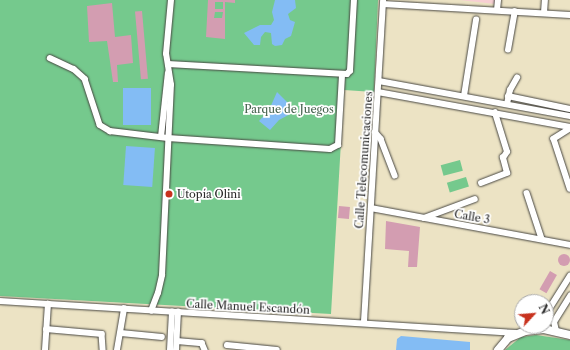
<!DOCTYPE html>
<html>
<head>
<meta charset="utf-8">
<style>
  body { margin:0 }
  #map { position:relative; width:570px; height:350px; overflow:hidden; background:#ece3c4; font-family:"Libre Caslon Text",serif }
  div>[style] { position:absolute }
  .built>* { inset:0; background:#f7cfd3 }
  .green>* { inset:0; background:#75c98d; transform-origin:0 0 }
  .water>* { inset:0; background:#83bcf4; transform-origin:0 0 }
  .building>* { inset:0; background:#d39db1; transform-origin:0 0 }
  .round { border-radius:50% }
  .roads { filter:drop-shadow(0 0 1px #484742) drop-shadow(0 0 1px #484742) }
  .street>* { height:5.5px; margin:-2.75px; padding:0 2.75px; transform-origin:2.75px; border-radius:2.75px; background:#fff }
  .secondary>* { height:8px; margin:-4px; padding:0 4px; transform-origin:4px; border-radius:4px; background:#fff }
  .dots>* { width:11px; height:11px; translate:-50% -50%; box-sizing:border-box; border:2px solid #fff; border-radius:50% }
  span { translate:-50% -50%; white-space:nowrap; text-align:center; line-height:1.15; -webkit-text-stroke:3.5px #fff; paint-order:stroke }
  .park-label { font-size:11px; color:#45624d }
  .street-label { font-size:11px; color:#2b2b2b }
  .poi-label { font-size:11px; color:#2b2b2b }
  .left { translate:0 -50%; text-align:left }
  .north { position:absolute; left:514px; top:294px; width:40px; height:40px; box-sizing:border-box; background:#fff; border:1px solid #aaa; border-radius:50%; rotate:64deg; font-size:11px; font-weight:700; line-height:16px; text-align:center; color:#2b2b2b }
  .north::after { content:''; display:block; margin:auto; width:14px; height:18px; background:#c8321e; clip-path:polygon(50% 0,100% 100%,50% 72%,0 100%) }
</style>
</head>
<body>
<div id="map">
  <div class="built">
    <div style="clip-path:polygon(460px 0,495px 0,495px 4px)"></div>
  </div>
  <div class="green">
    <div style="clip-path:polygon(0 0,378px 0,374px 92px,344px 90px,331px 314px,0 296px)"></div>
    <div style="left:460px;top:160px;width:11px;height:20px;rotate:75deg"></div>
    <div style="left:466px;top:177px;width:10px;height:20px;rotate:73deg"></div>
    <div style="clip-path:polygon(536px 335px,570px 340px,570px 350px,505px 350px,521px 337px)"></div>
  </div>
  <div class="water">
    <div style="clip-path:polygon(275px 0,295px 0,296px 8px,288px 14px,290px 20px,295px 22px,291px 36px,285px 39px,282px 45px,275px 46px,272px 44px,271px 33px,265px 32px,261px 37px,260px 45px,254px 45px,244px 33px,260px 25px,271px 25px,274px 20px,272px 12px)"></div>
    <div style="left:123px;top:88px;width:28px;height:37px"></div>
    <div style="clip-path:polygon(277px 92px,296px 111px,279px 120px,270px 130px,259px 121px,269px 110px)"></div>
    <div style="left:126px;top:146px;width:29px;height:39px;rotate:4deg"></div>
    <div style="clip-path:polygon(401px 336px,470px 342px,470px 350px,396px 350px,397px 339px)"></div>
  </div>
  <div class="building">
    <div style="clip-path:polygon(evenodd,208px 0,235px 0,235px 3px,225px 2px,225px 39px,206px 37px,208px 0,215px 2px,223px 2px,223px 9px,215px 9px,215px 2px,208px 0,215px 12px,223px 12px,222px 18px,214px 18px,215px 12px)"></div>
    <div style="clip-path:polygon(112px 3px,115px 37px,131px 35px,133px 63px,117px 65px,118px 82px,113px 82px,107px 41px,89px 42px,87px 6px)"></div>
    <div style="left:142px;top:11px;width:68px;height:7px;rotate:85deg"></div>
    <div style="left:339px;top:206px;width:11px;height:12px;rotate:5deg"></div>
    <div style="clip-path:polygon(386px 221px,420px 227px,417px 267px,408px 267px,409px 251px,385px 249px)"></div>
    <div class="round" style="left:558px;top:254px;width:12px;height:12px"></div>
    <div style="left:550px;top:271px;width:8px;height:21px;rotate:30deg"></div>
  </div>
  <div class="roads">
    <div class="street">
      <div style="left:383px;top:4px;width:187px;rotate:3.4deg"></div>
      <div style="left:497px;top:10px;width:10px;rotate:-84deg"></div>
      <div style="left:544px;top:13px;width:13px;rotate:-86deg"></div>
      <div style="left:508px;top:50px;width:39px;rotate:-80deg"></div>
      <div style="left:50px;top:58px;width:26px;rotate:25deg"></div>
      <div style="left:74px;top:69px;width:15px;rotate:42deg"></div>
      <div style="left:85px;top:79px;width:48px;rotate:71.9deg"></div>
      <div style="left:100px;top:125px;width:12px;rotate:31deg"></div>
      <div style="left:110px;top:131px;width:58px;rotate:6.9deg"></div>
      <div style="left:168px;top:138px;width:162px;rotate:3.9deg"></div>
      <div style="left:330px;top:149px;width:9px;rotate:-27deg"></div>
      <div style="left:338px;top:145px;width:70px;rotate:-86.7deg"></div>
      <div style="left:168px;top:64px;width:179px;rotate:3.2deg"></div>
      <div style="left:347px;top:74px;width:4px;rotate:-45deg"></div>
      <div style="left:350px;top:71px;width:71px;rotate:-86.8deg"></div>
      <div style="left:379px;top:81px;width:194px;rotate:10.4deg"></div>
      <div style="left:378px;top:92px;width:195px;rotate:10.3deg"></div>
      <div style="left:464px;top:96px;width:77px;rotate:-81deg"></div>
      <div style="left:508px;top:96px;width:63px;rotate:11.8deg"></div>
      <div style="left:507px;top:104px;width:14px;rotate:-78deg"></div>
      <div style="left:510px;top:90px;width:14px;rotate:-60deg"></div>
      <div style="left:570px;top:129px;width:19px;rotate:148deg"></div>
      <div style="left:554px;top:139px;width:52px;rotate:71.9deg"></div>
      <div style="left:375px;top:132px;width:9px;rotate:49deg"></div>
      <div style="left:381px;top:139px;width:39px;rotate:69deg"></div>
      <div style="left:161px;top:137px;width:64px;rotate:-83.8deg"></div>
      <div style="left:481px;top:183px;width:28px;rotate:-21deg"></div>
      <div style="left:507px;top:173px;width:16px;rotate:-105deg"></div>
      <div style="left:503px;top:158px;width:7px;rotate:-56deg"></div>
      <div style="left:507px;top:152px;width:41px;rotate:-107.1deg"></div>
      <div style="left:527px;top:193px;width:48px;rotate:71.9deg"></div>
      <div style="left:371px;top:208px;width:202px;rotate:10.5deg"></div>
      <div style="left:424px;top:218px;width:54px;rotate:-20.4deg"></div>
      <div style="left:0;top:301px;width:517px;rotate:3.55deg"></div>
      <div style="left:151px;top:311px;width:19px;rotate:-69deg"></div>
      <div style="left:158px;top:293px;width:18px;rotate:-77deg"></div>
      <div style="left:162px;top:275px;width:190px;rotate:-87.3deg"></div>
      <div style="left:171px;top:85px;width:31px;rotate:-99deg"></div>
      <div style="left:166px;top:54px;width:54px;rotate:-84.7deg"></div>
      <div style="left:546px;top:314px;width:45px;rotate:-57.7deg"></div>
      <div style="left:364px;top:322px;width:323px;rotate:-86.6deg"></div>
      <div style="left:46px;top:329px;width:56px;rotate:5.1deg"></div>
      <div style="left:102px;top:334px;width:16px;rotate:86deg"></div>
      <div style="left:556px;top:331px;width:9px;rotate:-103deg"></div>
      <div style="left:554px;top:322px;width:31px;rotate:-58deg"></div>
      <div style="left:121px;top:333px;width:41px;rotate:5.6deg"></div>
      <div style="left:177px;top:341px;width:25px;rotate:5deg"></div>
      <div style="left:202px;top:343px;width:8px;rotate:67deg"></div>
      <div style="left:227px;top:345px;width:50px;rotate:5.7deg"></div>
      <div style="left:45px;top:350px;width:46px;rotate:-86.3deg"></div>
      <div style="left:117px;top:350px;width:42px;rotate:-80.3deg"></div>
      <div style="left:170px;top:350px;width:38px;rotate:-87deg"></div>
      <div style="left:176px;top:350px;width:38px;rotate:-87deg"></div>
    </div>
    <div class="secondary">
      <div style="left:498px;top:350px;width:16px;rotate:-50deg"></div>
      <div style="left:508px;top:338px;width:18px;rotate:-22deg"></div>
      <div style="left:525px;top:331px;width:19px;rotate:-6deg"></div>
      <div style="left:544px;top:329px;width:27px;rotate:13deg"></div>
    </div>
  </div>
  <div class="dots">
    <div style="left:169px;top:194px;background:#c8321e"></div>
  </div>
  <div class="park-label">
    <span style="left:289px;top:109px">Parque de Juegos</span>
  </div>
  <div class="street-label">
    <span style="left:364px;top:160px;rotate:-86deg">Calle Telecomunicaciones</span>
    <span style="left:472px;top:217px;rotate:10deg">Calle 3</span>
    <span style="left:248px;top:307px;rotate:3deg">Calle Manuel Escandón</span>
  </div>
  <div class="poi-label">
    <span class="left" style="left:177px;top:194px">Utopía Olini</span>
  </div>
  <div class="north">N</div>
</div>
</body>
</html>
